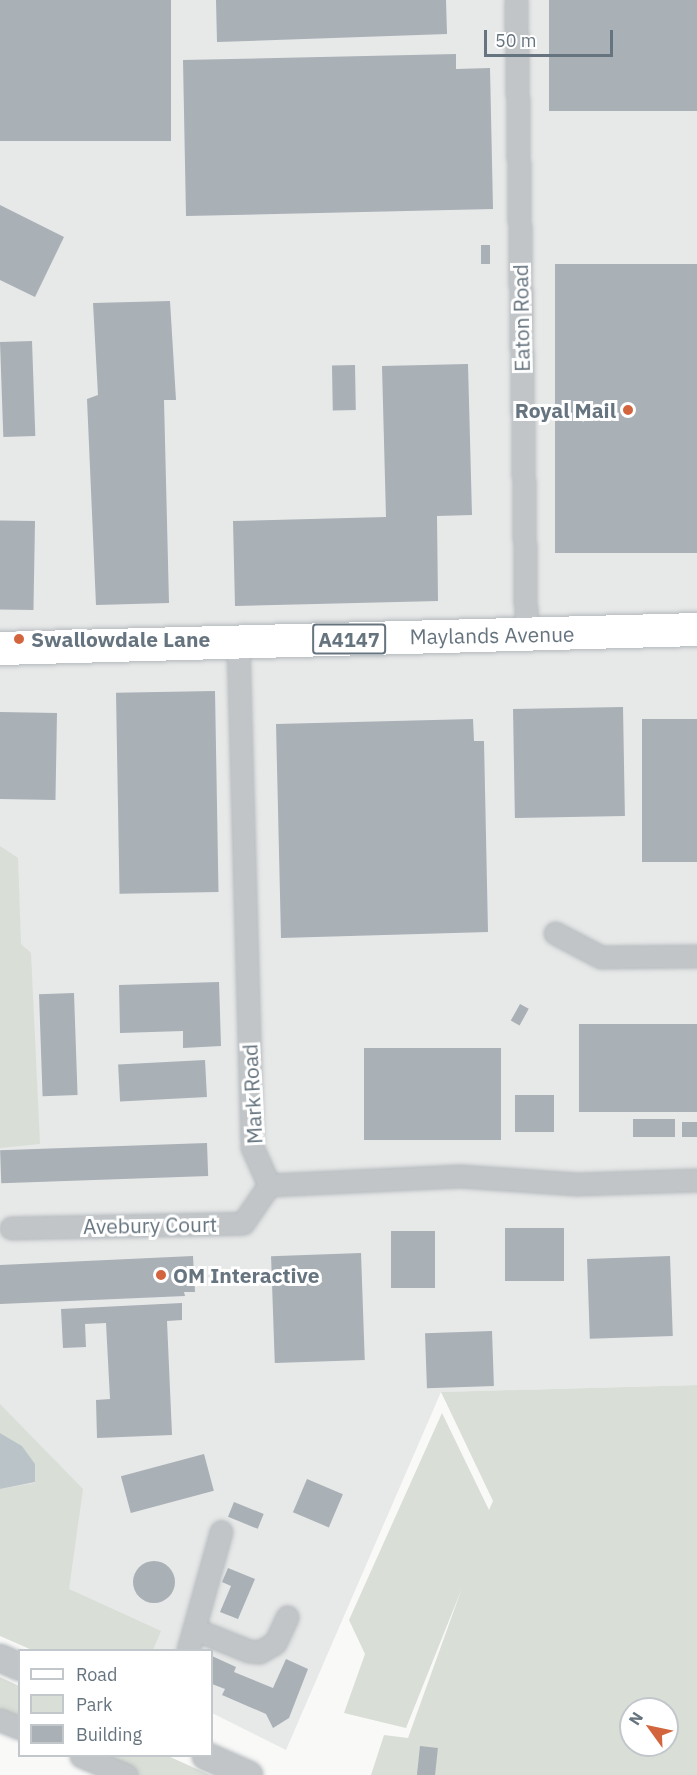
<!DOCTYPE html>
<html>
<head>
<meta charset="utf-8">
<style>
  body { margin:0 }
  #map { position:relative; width:697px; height:1775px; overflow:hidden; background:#f9f9f8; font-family:"IBM Plex Sans",sans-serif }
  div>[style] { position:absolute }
  .built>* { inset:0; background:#e7e8e8 }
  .green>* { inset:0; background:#d9ded7 }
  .water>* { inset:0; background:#bac4c8 }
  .building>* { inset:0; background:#a9b0b6; transform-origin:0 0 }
  .round { border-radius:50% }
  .roads { filter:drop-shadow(0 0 2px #b4b9bc) drop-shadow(0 0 2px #b4b9bc) }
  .minor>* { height:21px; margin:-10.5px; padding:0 10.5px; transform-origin:10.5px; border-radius:10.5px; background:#c1c5c8 }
  .tertiary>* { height:26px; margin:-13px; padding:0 13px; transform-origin:13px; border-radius:13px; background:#c1c5c8 }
  .primary>* { height:33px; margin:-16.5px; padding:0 16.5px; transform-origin:16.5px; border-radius:16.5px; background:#fff }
  .dots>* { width:16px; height:16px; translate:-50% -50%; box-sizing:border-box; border:3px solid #fff; border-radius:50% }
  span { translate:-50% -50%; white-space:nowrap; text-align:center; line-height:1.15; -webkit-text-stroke:6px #fff; paint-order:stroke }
  .shield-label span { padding:2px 4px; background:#fff; border:2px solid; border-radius:4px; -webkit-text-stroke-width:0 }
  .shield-label { font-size:20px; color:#66747f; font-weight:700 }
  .street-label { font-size:21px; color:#66747f }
  .poi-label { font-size:21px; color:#66747f; font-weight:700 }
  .right { translate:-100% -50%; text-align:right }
  .left { translate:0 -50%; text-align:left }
  .legend { position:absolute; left:18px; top:1649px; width:195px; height:108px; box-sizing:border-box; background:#fff; border:2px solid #c2c7cc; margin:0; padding:8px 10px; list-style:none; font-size:18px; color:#66747f }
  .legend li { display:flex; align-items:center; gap:12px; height:30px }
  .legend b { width:30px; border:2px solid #c2c7cc }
  .north { position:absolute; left:619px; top:1697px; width:60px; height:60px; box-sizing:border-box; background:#fff; border:2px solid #c2c7cc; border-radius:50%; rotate:303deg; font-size:16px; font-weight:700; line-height:24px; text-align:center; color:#66747f }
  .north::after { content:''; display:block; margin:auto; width:21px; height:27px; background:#d3653e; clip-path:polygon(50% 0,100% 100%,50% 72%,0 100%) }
  .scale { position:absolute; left:484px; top:30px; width:129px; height:27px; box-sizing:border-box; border:3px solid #66747f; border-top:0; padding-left:8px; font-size:18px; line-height:21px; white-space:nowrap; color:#66747f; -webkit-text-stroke:4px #fff; paint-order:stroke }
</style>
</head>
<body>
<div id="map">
  <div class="built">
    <div style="clip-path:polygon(0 0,697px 0,697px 1385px,441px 1392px,286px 1750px,212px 1713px,212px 1650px,84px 1650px,0 1609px)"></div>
  </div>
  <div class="green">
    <div style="clip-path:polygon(0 846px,18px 858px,21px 944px,31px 953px,40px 1144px,0 1148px)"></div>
    <div style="clip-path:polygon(evenodd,697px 1385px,697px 1775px,371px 1775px,384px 1735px,408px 1738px,462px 1588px,406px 1728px,344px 1713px,365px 1654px,349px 1620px,442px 1413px,489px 1510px,493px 1501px,441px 1392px,697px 1385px,631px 1709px,667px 1709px,667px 1745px,631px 1745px,631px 1709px)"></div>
    <div style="clip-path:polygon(0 1404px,83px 1489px,69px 1589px,161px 1631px,153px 1650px,32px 1650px,0 1636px,0 1489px,35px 1483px,35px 1465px,22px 1446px,0 1433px)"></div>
    <div style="clip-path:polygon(0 1677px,19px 1686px,19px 1733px,0 1724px)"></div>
    <div style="clip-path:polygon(70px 1756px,168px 1756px,210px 1775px,113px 1775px)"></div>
  </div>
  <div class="water">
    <div style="clip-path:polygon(0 1433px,22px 1446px,35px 1464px,35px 1482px,0 1489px)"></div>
  </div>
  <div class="building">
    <div style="left:0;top:0;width:171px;height:141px"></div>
    <div style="clip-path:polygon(216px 0,446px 0,447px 34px,217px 42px)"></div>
    <div style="left:549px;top:0;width:148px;height:111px"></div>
    <div style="clip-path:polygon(456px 54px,456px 69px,490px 68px,493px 209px,186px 216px,183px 60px)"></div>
    <div style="clip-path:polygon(0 205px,64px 237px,35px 297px,0 280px)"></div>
    <div style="left:481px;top:245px;width:9px;height:19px"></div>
    <div style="left:697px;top:264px;width:289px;height:142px;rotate:90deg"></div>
    <div style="clip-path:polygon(170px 301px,176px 400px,164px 400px,169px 603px,96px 605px,87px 399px,98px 395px,93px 303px)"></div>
    <div style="left:32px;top:341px;width:95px;height:32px;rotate:88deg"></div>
    <div style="clip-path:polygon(468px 364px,472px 515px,437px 516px,438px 601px,235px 606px,233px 521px,386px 517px,382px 366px)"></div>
    <div style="left:355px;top:365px;width:45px;height:23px;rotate:89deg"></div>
    <div style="left:35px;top:521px;width:89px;height:35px;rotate:91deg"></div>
    <div style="left:215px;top:691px;width:201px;height:99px;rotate:89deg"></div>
    <div style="left:623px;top:707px;width:109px;height:110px;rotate:89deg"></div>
    <div style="left:0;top:712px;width:57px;height:87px;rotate:1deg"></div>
    <div style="clip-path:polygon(473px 719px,474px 741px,484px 741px,488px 932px,281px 938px,276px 724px)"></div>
    <div style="left:697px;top:719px;width:143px;height:55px;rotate:90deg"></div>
    <div style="clip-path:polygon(219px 982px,221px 1046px,183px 1048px,183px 1031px,120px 1033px,119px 985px)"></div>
    <div style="left:74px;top:993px;width:102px;height:35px;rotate:88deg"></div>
    <div style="left:520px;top:1004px;width:10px;height:19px;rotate:29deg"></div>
    <div style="left:697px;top:1024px;width:88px;height:118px;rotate:90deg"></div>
    <div style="left:364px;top:1048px;width:137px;height:92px"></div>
    <div style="left:205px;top:1060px;width:37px;height:87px;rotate:87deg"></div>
    <div style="left:554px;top:1095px;width:37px;height:39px;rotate:90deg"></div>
    <div style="left:675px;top:1119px;width:18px;height:42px;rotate:90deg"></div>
    <div style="left:682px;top:1122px;width:15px;height:15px"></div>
    <div style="left:207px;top:1143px;width:33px;height:207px;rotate:88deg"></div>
    <div style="left:505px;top:1228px;width:59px;height:53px"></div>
    <div style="left:391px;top:1231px;width:44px;height:57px"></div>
    <div style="left:361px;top:1253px;width:107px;height:90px;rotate:88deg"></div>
    <div style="clip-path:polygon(193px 1256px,195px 1292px,184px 1292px,185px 1296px,0 1304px,0 1265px)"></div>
    <div style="left:670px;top:1256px;width:80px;height:83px;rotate:88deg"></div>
    <div style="clip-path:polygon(182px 1303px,182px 1320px,167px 1321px,172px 1435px,97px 1438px,96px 1400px,110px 1399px,106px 1323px,85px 1324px,86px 1347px,63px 1348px,61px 1309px)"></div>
    <div style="left:492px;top:1331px;width:55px;height:67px;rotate:88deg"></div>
    <div style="left:204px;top:1454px;width:38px;height:86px;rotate:75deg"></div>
    <div style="left:307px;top:1479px;width:39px;height:36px;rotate:23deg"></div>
    <div style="left:234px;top:1502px;width:32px;height:16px;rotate:22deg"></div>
    <div class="round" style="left:133px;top:1561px;width:42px;height:42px"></div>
    <div style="clip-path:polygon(228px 1568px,255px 1579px,238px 1619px,220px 1612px,231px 1586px,222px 1582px)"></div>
    <div style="clip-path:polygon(212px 1656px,236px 1667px,234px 1672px,273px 1688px,286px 1659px,308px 1669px,289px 1718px,273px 1728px,266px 1714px,222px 1695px,225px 1689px,212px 1684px)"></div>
    <div style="left:420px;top:1746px;width:18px;height:29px;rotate:6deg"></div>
  </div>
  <div class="roads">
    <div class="minor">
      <div style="left:516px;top:0;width:636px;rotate:89.1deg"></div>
      <div style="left:238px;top:643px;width:504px;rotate:88.41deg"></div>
      <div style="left:252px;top:1147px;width:42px;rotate:65.9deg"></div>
      <div style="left:269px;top:1185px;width:191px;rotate:-2.7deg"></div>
      <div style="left:460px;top:1176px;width:117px;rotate:3.9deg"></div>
      <div style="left:577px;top:1184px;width:120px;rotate:-1.9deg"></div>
      <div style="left:555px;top:933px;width:52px;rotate:27.6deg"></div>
      <div style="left:601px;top:957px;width:96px;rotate:-0.6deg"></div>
      <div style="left:11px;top:1228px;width:232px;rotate:-1.2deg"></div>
      <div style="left:243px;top:1223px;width:46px;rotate:-55.6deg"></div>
      <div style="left:194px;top:1629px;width:59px;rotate:21.8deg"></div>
      <div style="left:249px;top:1651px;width:10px;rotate:6deg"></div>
      <div style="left:259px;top:1652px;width:18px;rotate:-29deg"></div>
      <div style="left:275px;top:1643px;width:29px;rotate:-65deg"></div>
      <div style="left:188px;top:1650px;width:123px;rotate:-74.4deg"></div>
      <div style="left:0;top:1720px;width:22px;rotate:22deg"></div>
      <div style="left:81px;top:1756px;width:49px;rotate:22.9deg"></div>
    </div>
    <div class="tertiary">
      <div style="left:0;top:1658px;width:22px;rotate:24deg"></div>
      <div style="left:206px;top:1756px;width:47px;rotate:23.8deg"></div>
    </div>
    <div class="primary">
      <div style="left:0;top:648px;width:697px;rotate:-1.56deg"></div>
    </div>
  </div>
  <div class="dots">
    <div style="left:628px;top:410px;background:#d3653e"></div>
    <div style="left:19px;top:639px;background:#d3653e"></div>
    <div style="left:161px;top:1275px;background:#d3653e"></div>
  </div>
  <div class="shield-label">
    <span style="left:349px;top:639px">A4147</span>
  </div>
  <div class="street-label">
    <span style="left:521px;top:318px;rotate:-91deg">Eaton Road</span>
    <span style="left:492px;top:635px;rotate:-1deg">Maylands Avenue</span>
    <span style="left:252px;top:1094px;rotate:-93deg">Mark Road</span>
    <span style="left:150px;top:1225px;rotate:-1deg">Avebury Court</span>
  </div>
  <div class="poi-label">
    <span class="right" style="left:616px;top:410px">Royal Mail</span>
    <span class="left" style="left:31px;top:639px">Swallowdale Lane</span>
    <span class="left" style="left:173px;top:1275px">OM Interactive</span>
  </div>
  <ul class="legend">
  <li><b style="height:8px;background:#fff"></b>Road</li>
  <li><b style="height:16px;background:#d9ded7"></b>Park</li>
  <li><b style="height:16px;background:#a9b0b6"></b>Building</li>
  </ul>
  <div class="north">N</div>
  <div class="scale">50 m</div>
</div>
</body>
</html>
